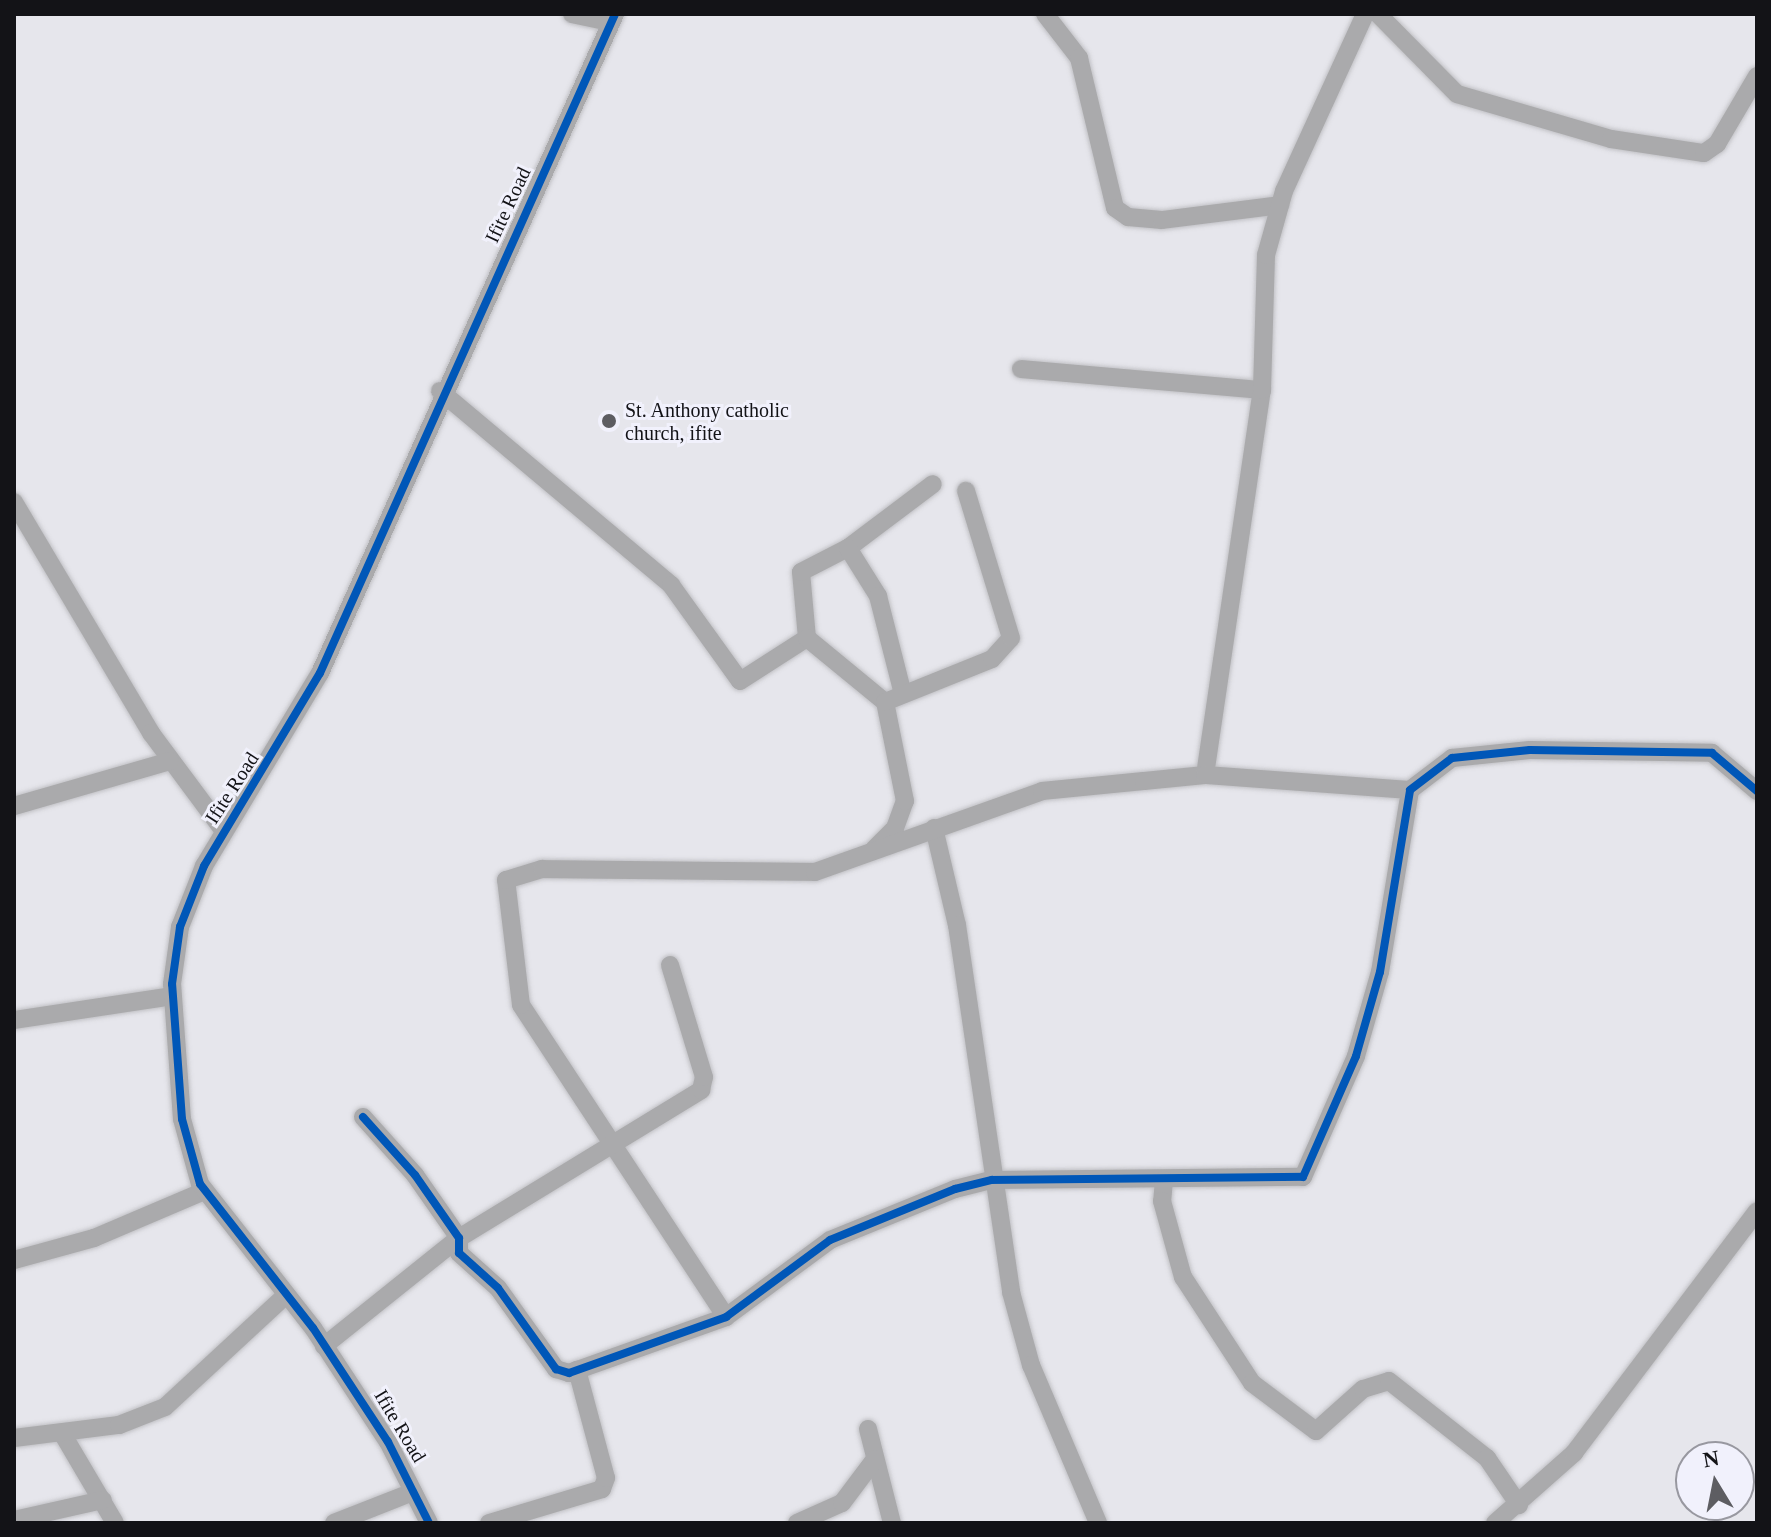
<!DOCTYPE html>
<html>
<head>
<meta charset="utf-8">
<style>
  body { margin:0 }
  #map { position:relative; width:1771px; height:1537px; overflow:hidden; background:#e6e6ec; font-family:Georgia,serif }
  div>[style] { position:absolute }
  .roads { filter:drop-shadow(0 0 2px #c1c1c5) drop-shadow(0 0 2px #c1c1c5) }
  .minor>* { height:18px; margin:-9px; padding:0 9px; transform-origin:9px; border-radius:9px; background:#aaaaac }
  .cycleway>* { height:8px; margin:-4px; padding:0 4px; transform-origin:4px; border-radius:4px; background:#0057b8 }
  .dots>* { width:22px; height:22px; translate:-50% -50%; box-sizing:border-box; border:4px solid #f1f1fc; border-radius:50% }
  span { translate:-50% -50%; white-space:nowrap; text-align:center; line-height:1.15; -webkit-text-stroke:6px #f1f1fc; paint-order:stroke }
  .street-label { font-size:20px; color:#131317 }
  .poi-label { font-size:20px; color:#131317 }
  .left { translate:0 -50%; text-align:left }
  .frame { position:absolute; inset:0; border:16px solid #131317; pointer-events:none }
  .north { position:absolute; left:1675px; top:1441px; width:80px; height:80px; box-sizing:border-box; background:#f1f1fc; border:2px solid #9898a0; border-radius:50%; rotate:350deg; font-size:22px; font-weight:700; line-height:32px; text-align:center; color:#131317 }
  .north::after { content:''; display:block; margin:auto; width:28px; height:36px; background:#5d5d62; clip-path:polygon(50% 0,100% 100%,50% 72%,0 100%) }
</style>
</head>
<body>
<div id="map">
  <div class="roads">
    <div class="minor">
      <div style="left:572px;top:14px;width:40px;rotate:12deg"></div>
      <div style="left:1045px;top:14px;width:56px;rotate:52.3deg"></div>
      <div style="left:1079px;top:58px;width:154px;rotate:76.5deg"></div>
      <div style="left:1115px;top:208px;width:16px;rotate:35deg"></div>
      <div style="left:1128px;top:217px;width:34px;rotate:5deg"></div>
      <div style="left:1162px;top:220px;width:119px;rotate:-7.2deg"></div>
      <div style="left:1378px;top:14px;width:112px;rotate:45.4deg"></div>
      <div style="left:1457px;top:94px;width:160px;rotate:16.3deg"></div>
      <div style="left:1611px;top:139px;width:94px;rotate:8.6deg"></div>
      <div style="left:1704px;top:153px;width:16px;rotate:-35deg"></div>
      <div style="left:1717px;top:144px;width:79px;rotate:-59.5deg"></div>
      <div style="left:1021px;top:369px;width:242px;rotate:5deg"></div>
      <div style="left:440px;top:391px;width:302px;rotate:40deg"></div>
      <div style="left:671px;top:585px;width:118px;rotate:54.3deg"></div>
      <div style="left:740px;top:681px;width:80px;rotate:-32.7deg"></div>
      <div style="left:807px;top:638px;width:66px;rotate:-95.2deg"></div>
      <div style="left:801px;top:572px;width:53px;rotate:-27.1deg"></div>
      <div style="left:848px;top:548px;width:106px;rotate:-37deg"></div>
      <div style="left:14px;top:502px;width:269px;rotate:59.3deg"></div>
      <div style="left:151px;top:733px;width:121px;rotate:53.4deg"></div>
      <div style="left:848px;top:548px;width:57px;rotate:58deg"></div>
      <div style="left:878px;top:596px;width:101px;rotate:75.7deg"></div>
      <div style="left:807px;top:638px;width:101px;rotate:39.4deg"></div>
      <div style="left:1205px;top:775px;width:389px;rotate:-81.6deg"></div>
      <div style="left:1262px;top:390px;width:135px;rotate:-88.3deg"></div>
      <div style="left:1266px;top:255px;width:66px;rotate:-74.3deg"></div>
      <div style="left:1284px;top:191px;width:195px;rotate:-65.4deg"></div>
      <div style="left:14px;top:806px;width:162px;rotate:-16.1deg"></div>
      <div style="left:934px;top:828px;width:100px;rotate:76.7deg"></div>
      <div style="left:957px;top:925px;width:371px;rotate:81.6deg"></div>
      <div style="left:1011px;top:1292px;width:76px;rotate:74.7deg"></div>
      <div style="left:1031px;top:1365px;width:172px;rotate:67deg"></div>
      <div style="left:874px;top:849px;width:30px;rotate:-45deg"></div>
      <div style="left:895px;top:828px;width:29px;rotate:-70deg"></div>
      <div style="left:905px;top:801px;width:101px;rotate:-101.4deg"></div>
      <div style="left:885px;top:702px;width:115px;rotate:-21.9deg"></div>
      <div style="left:992px;top:659px;width:28px;rotate:-48deg"></div>
      <div style="left:1011px;top:638px;width:154px;rotate:-107deg"></div>
      <div style="left:14px;top:1020px;width:160px;rotate:-8.6deg"></div>
      <div style="left:363px;top:1117px;width:78px;rotate:48.1deg"></div>
      <div style="left:415px;top:1175px;width:77px;rotate:55.1deg"></div>
      <div style="left:459px;top:1238px;width:15px;rotate:90deg"></div>
      <div style="left:459px;top:1253px;width:52px;rotate:41.9deg"></div>
      <div style="left:498px;top:1288px;width:100px;rotate:54.4deg"></div>
      <div style="left:556px;top:1369px;width:14px;rotate:17deg"></div>
      <div style="left:569px;top:1373px;width:167px;rotate:-19.6deg"></div>
      <div style="left:726px;top:1317px;width:129px;rotate:-36.5deg"></div>
      <div style="left:830px;top:1240px;width:135px;rotate:-22.2deg"></div>
      <div style="left:955px;top:1189px;width:38px;rotate:-14deg"></div>
      <div style="left:992px;top:1180px;width:311px;rotate:-0.6deg"></div>
      <div style="left:1303px;top:1177px;width:132px;rotate:-66.3deg"></div>
      <div style="left:1356px;top:1056px;width:87px;rotate:-74.1deg"></div>
      <div style="left:1380px;top:972px;width:184px;rotate:-80.6deg"></div>
      <div style="left:1410px;top:790px;width:53px;rotate:-37.3deg"></div>
      <div style="left:1452px;top:758px;width:78px;rotate:-5.9deg"></div>
      <div style="left:1530px;top:750px;width:182px;rotate:0.9deg"></div>
      <div style="left:1712px;top:753px;width:59px;rotate:40.2deg"></div>
      <div style="left:1164px;top:1180px;width:21px;rotate:95deg"></div>
      <div style="left:1162px;top:1201px;width:79px;rotate:74.6deg"></div>
      <div style="left:1183px;top:1277px;width:126px;rotate:56.9deg"></div>
      <div style="left:1252px;top:1383px;width:80px;rotate:36.9deg"></div>
      <div style="left:1316px;top:1431px;width:63px;rotate:-41.8deg"></div>
      <div style="left:1363px;top:1389px;width:27px;rotate:-17deg"></div>
      <div style="left:1389px;top:1381px;width:125px;rotate:38.2deg"></div>
      <div style="left:1487px;top:1458px;width:57px;rotate:55.8deg"></div>
      <div style="left:14px;top:1260px;width:83px;rotate:-15.4deg"></div>
      <div style="left:94px;top:1238px;width:120px;rotate:-23.1deg"></div>
      <div style="left:726px;top:1317px;width:373px;rotate:-123.3deg"></div>
      <div style="left:521px;top:1005px;width:126px;rotate:-96.8deg"></div>
      <div style="left:506px;top:880px;width:38px;rotate:-17deg"></div>
      <div style="left:542px;top:869px;width:273px;rotate:0.6deg"></div>
      <div style="left:815px;top:872px;width:241px;rotate:-19.6deg"></div>
      <div style="left:1042px;top:791px;width:102px;rotate:-5.6deg"></div>
      <div style="left:1144px;top:781px;width:61px;rotate:-5.6deg"></div>
      <div style="left:1205px;top:775px;width:206px;rotate:4.2deg"></div>
      <div style="left:324px;top:1346px;width:173px;rotate:-38.7deg"></div>
      <div style="left:459px;top:1238px;width:284px;rotate:-31.4deg"></div>
      <div style="left:701px;top:1090px;width:13px;rotate:-77deg"></div>
      <div style="left:704px;top:1077px;width:117px;rotate:-106.9deg"></div>
      <div style="left:868px;top:1429px;width:97px;rotate:75.7deg"></div>
      <div style="left:62px;top:1433px;width:104px;rotate:59.5deg"></div>
      <div style="left:14px;top:1438px;width:106px;rotate:-7.1deg"></div>
      <div style="left:119px;top:1425px;width:49px;rotate:-21.4deg"></div>
      <div style="left:165px;top:1407px;width:165px;rotate:-42.8deg"></div>
      <div style="left:14px;top:1520px;width:91px;rotate:-12.7deg"></div>
      <div style="left:334px;top:1523px;width:85px;rotate:-21.4deg"></div>
      <div style="left:429px;top:1523px;width:91px;rotate:-116.8deg"></div>
      <div style="left:388px;top:1442px;width:136px;rotate:-123.3deg"></div>
      <div style="left:313px;top:1328px;width:183px;rotate:-128.1deg"></div>
      <div style="left:200px;top:1184px;width:67px;rotate:-105.5deg"></div>
      <div style="left:182px;top:1119px;width:135px;rotate:-94.2deg"></div>
      <div style="left:172px;top:984px;width:58px;rotate:-82deg"></div>
      <div style="left:180px;top:927px;width:66px;rotate:-68.5deg"></div>
      <div style="left:204px;top:866px;width:225px;rotate:-59deg"></div>
      <div style="left:320px;top:673px;width:722px;rotate:-65.88deg"></div>
      <div style="left:489px;top:1523px;width:118px;rotate:-16.7deg"></div>
      <div style="left:602px;top:1489px;width:12px;rotate:-70deg"></div>
      <div style="left:606px;top:1478px;width:112px;rotate:-105deg"></div>
      <div style="left:797px;top:1523px;width:49px;rotate:-24deg"></div>
      <div style="left:842px;top:1503px;width:55px;rotate:-53.1deg"></div>
      <div style="left:1495px;top:1523px;width:106px;rotate:-41.5deg"></div>
      <div style="left:1574px;top:1453px;width:303px;rotate:-52.9deg"></div>
    </div>
  </div>
  <div class="cycleway">
    <div style="left:363px;top:1117px;width:78px;rotate:48.1deg"></div>
    <div style="left:415px;top:1175px;width:77px;rotate:55.1deg"></div>
    <div style="left:459px;top:1238px;width:15px;rotate:90deg"></div>
    <div style="left:459px;top:1253px;width:52px;rotate:41.9deg"></div>
    <div style="left:498px;top:1288px;width:100px;rotate:54.4deg"></div>
    <div style="left:556px;top:1369px;width:14px;rotate:17deg"></div>
    <div style="left:569px;top:1373px;width:167px;rotate:-19.6deg"></div>
    <div style="left:726px;top:1317px;width:129px;rotate:-36.5deg"></div>
    <div style="left:830px;top:1240px;width:135px;rotate:-22.2deg"></div>
    <div style="left:955px;top:1189px;width:38px;rotate:-14deg"></div>
    <div style="left:992px;top:1180px;width:311px;rotate:-0.6deg"></div>
    <div style="left:1303px;top:1177px;width:132px;rotate:-66.3deg"></div>
    <div style="left:1356px;top:1056px;width:87px;rotate:-74.1deg"></div>
    <div style="left:1380px;top:972px;width:184px;rotate:-80.6deg"></div>
    <div style="left:1410px;top:790px;width:53px;rotate:-37.3deg"></div>
    <div style="left:1452px;top:758px;width:78px;rotate:-5.9deg"></div>
    <div style="left:1530px;top:750px;width:182px;rotate:0.9deg"></div>
    <div style="left:1712px;top:753px;width:59px;rotate:40.2deg"></div>
    <div style="left:429px;top:1523px;width:91px;rotate:-116.8deg"></div>
    <div style="left:388px;top:1442px;width:136px;rotate:-123.3deg"></div>
    <div style="left:313px;top:1328px;width:183px;rotate:-128.1deg"></div>
    <div style="left:200px;top:1184px;width:67px;rotate:-105.5deg"></div>
    <div style="left:182px;top:1119px;width:135px;rotate:-94.2deg"></div>
    <div style="left:172px;top:984px;width:58px;rotate:-82deg"></div>
    <div style="left:180px;top:927px;width:66px;rotate:-68.5deg"></div>
    <div style="left:204px;top:866px;width:225px;rotate:-59deg"></div>
    <div style="left:320px;top:673px;width:722px;rotate:-65.88deg"></div>
  </div>
  <div class="dots">
    <div style="left:609px;top:421px;background:#5d5d62"></div>
  </div>
  <div class="street-label">
    <span style="left:508px;top:205px;rotate:-65deg">Ifite Road</span>
    <span style="left:232px;top:788px;rotate:-57deg">Ifite Road</span>
    <span style="left:400px;top:1426px;rotate:59deg">Ifite Road</span>
  </div>
  <div class="poi-label">
    <span class="left" style="left:625px;top:422px">St. Anthony catholic<br>church, ifite</span>
  </div>
  <div class="frame"></div>
  <div class="north">N</div>
</div>
</body>
</html>
